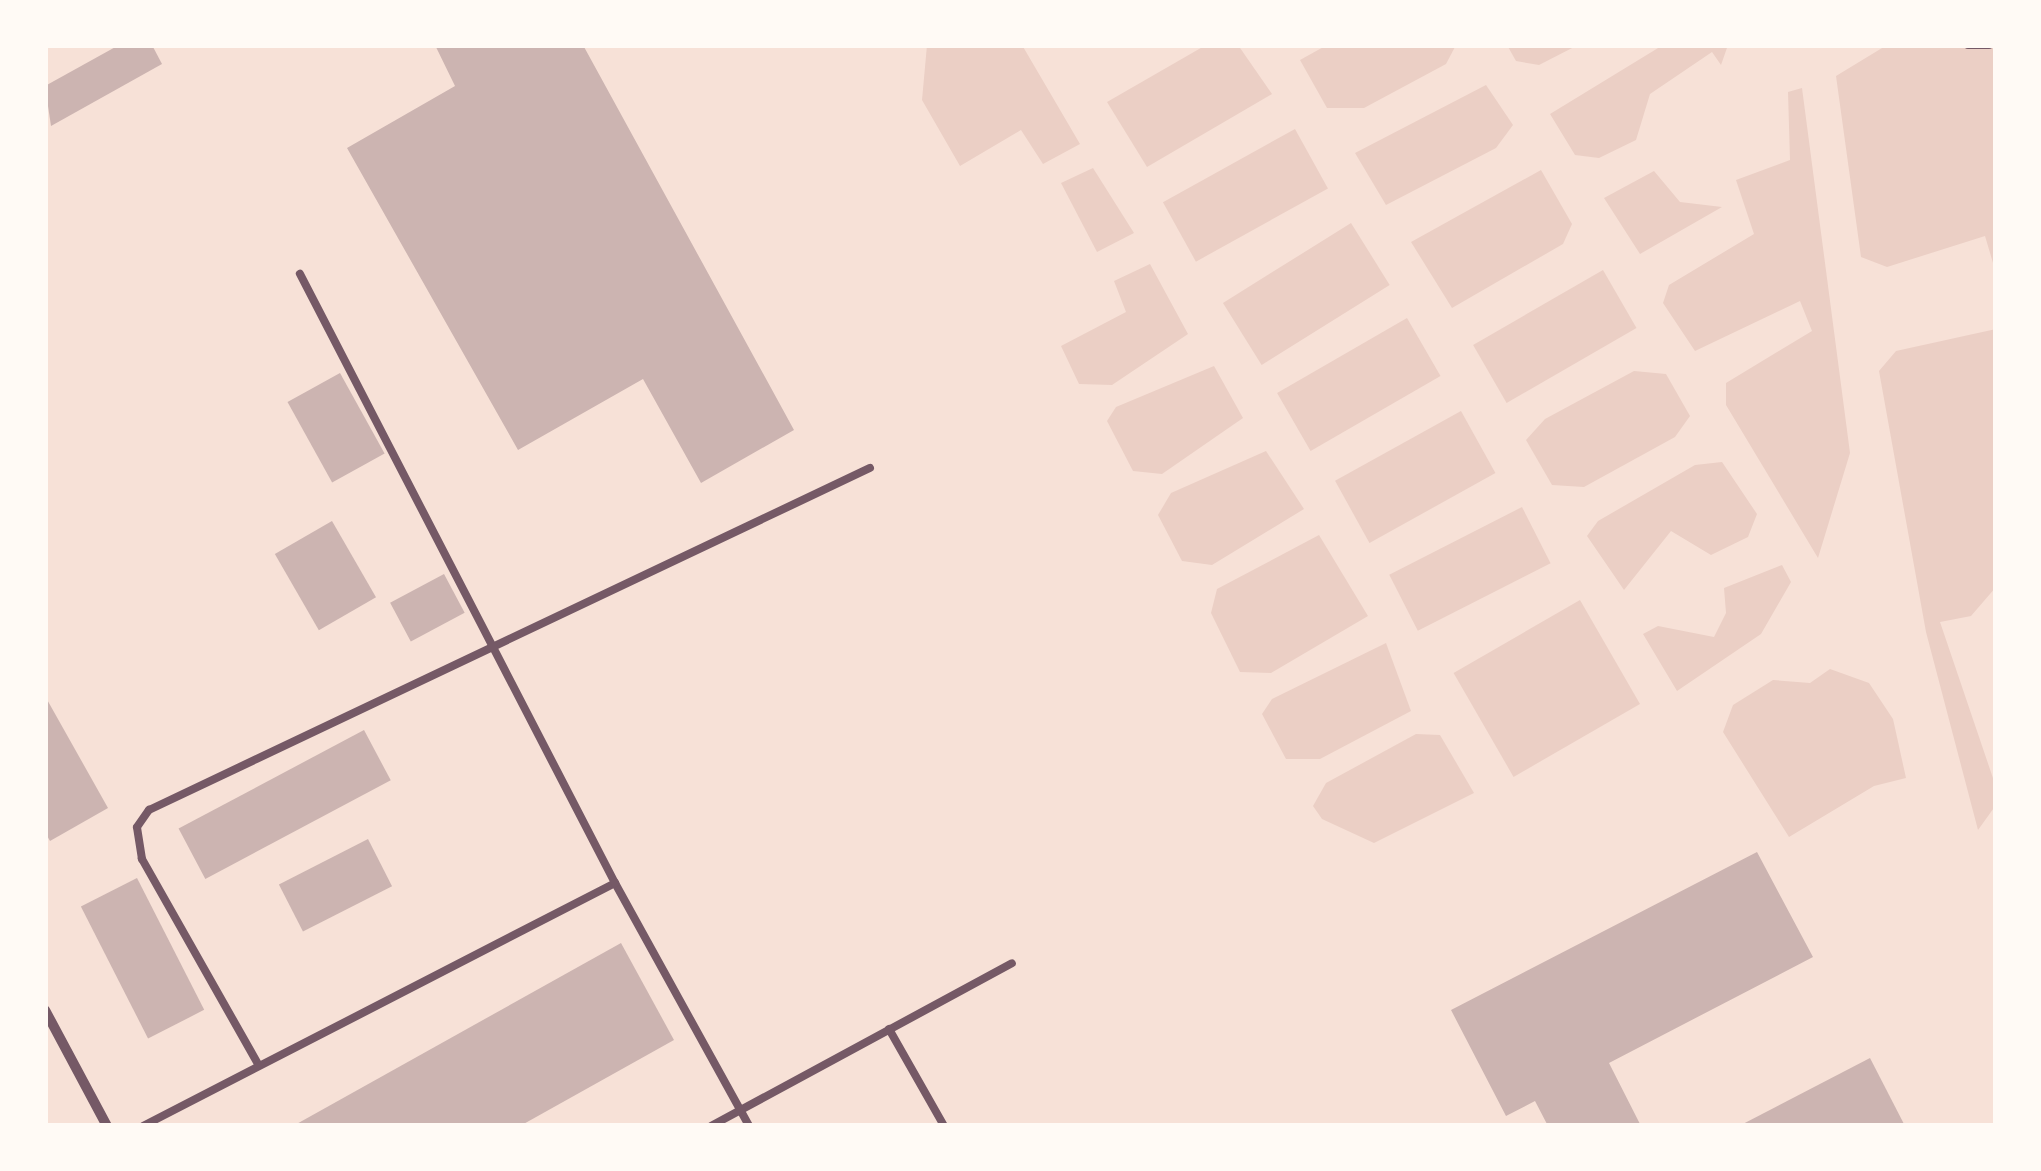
<!DOCTYPE html>
<html>
<head>
<meta charset="utf-8">
<style>
  body { margin:0 }
  #map { position:relative; width:2041px; height:1171px; overflow:hidden; background:#f7e1d7; font-family:"Source Serif 4",serif }
  div>[style] { position:absolute }
  .green>* { inset:0; background:#ebcfc5; transform-origin:0 0 }
  .building>* { inset:0; background:#ccb4b1; transform-origin:0 0 }
  .service>* { height:8px; margin:-4px; padding:0 4px; transform-origin:4px; border-radius:4px; background:#755966 }
  .minor>* { height:10px; margin:-5px; padding:0 5px; transform-origin:5px; border-radius:5px; background:#755966 }
  span { translate:-50% -50%; white-space:nowrap; text-align:center; line-height:1.15; -webkit-text-stroke:8px #fffaf5; paint-order:stroke }
  .frame { position:absolute; inset:0; border:48px solid #fffaf5; pointer-events:none }
</style>
</head>
<body>
<div id="map">
  <div class="green">
    <div style="clip-path:polygon(927px 45px,1022px 45px,1080px 144px,1043px 164px,1021px 130px,960px 166px,922px 100px)"></div>
    <div style="clip-path:polygon(1206px 45px,1238px 45px,1272px 94px,1147px 167px,1107px 102px)"></div>
    <div style="clip-path:polygon(1327px 45px,1456px 45px,1446px 64px,1364px 108px,1327px 108px,1300px 60px)"></div>
    <div style="clip-path:polygon(1507px 45px,1578px 45px,1539px 65px,1516px 61px)"></div>
    <div style="clip-path:polygon(1663px 45px,1728px 45px,1721px 65px,1712px 52px,1650px 94px,1636px 140px,1599px 158px,1575px 155px,1550px 114px)"></div>
    <div style="clip-path:polygon(1887px 45px,1996px 45px,1996px 273px,1985px 236px,1887px 267px,1861px 257px,1836px 76px)"></div>
    <div style="clip-path:polygon(1486px 85px,1513px 125px,1496px 148px,1386px 205px,1355px 153px)"></div>
    <div style="clip-path:polygon(1802px 88px,1850px 453px,1818px 558px,1726px 405px,1726px 383px,1812px 331px,1800px 301px,1695px 351px,1663px 303px,1669px 285px,1754px 234px,1736px 180px,1790px 160px,1788px 92px)"></div>
    <div style="left:1295px;top:129px;width:68px;height:151px;rotate:61deg"></div>
    <div style="clip-path:polygon(1093px 168px,1134px 233px,1097px 252px,1061px 183px)"></div>
    <div style="clip-path:polygon(1541px 170px,1572px 224px,1563px 244px,1452px 308px,1411px 242px)"></div>
    <div style="clip-path:polygon(1654px 171px,1680px 202px,1722px 207px,1640px 254px,1604px 198px)"></div>
    <div style="left:1351px;top:223px;width:73px;height:151px;rotate:58deg"></div>
    <div style="clip-path:polygon(1150px 264px,1188px 334px,1112px 385px,1079px 384px,1061px 346px,1126px 312px,1114px 281px)"></div>
    <div style="left:1603px;top:270px;width:67px;height:150px;rotate:60deg"></div>
    <div style="left:1407px;top:318px;width:67px;height:150px;rotate:60deg"></div>
    <div style="clip-path:polygon(1996px 329px,1996px 587px,1971px 616px,1940px 622px,1996px 787px,1996px 805px,1978px 830px,1926px 632px,1879px 371px,1896px 351px)"></div>
    <div style="clip-path:polygon(1214px 366px,1243px 418px,1162px 474px,1133px 471px,1107px 421px,1116px 407px)"></div>
    <div style="clip-path:polygon(1634px 371px,1666px 374px,1690px 416px,1675px 437px,1584px 487px,1552px 485px,1526px 440px,1545px 419px)"></div>
    <div style="left:1461px;top:411px;width:71px;height:144px;rotate:61deg"></div>
    <div style="clip-path:polygon(1266px 451px,1304px 509px,1212px 565px,1182px 561px,1158px 515px,1171px 493px)"></div>
    <div style="clip-path:polygon(1722px 462px,1757px 514px,1748px 537px,1711px 555px,1671px 531px,1624px 590px,1587px 536px,1598px 521px,1695px 465px)"></div>
    <div style="left:1522px;top:507px;width:63px;height:149px;rotate:63deg"></div>
    <div style="clip-path:polygon(1319px 535px,1368px 616px,1271px 673px,1240px 672px,1211px 613px,1217px 589px)"></div>
    <div style="clip-path:polygon(1782px 565px,1791px 582px,1761px 634px,1677px 691px,1643px 634px,1658px 626px,1714px 637px,1726px 613px,1724px 588px)"></div>
    <div style="left:1580px;top:600px;width:120px;height:146px;rotate:60deg"></div>
    <div style="clip-path:polygon(1386px 643px,1411px 711px,1320px 759px,1286px 759px,1262px 714px,1272px 699px)"></div>
    <div style="clip-path:polygon(1830px 669px,1869px 683px,1893px 719px,1906px 778px,1874px 786px,1789px 837px,1723px 732px,1733px 705px,1773px 680px,1810px 683px)"></div>
    <div style="clip-path:polygon(1416px 734px,1440px 735px,1474px 793px,1374px 843px,1322px 819px,1313px 806px,1326px 783px)"></div>
  </div>
  <div class="building">
    <div style="clip-path:polygon(119px 45px,152px 45px,162px 64px,51px 126px,45px 86px)"></div>
    <div style="clip-path:polygon(435px 45px,583px 45px,794px 430px,701px 483px,643px 379px,518px 450px,347px 148px,455px 86px)"></div>
    <div style="left:340px;top:373px;width:92px;height:60px;rotate:61deg"></div>
    <div style="left:332px;top:521px;width:88px;height:66px;rotate:60deg"></div>
    <div style="left:444px;top:574px;width:44px;height:61px;rotate:62deg"></div>
    <div style="clip-path:polygon(45px 696px,108px 808px,50px 841px,45px 832px)"></div>
    <div style="left:364px;top:730px;width:57px;height:210px;rotate:62deg"></div>
    <div style="left:368px;top:839px;width:53px;height:100px;rotate:63deg"></div>
    <div style="clip-path:polygon(1757px 852px,1813px 957px,1609px 1063px,1641px 1126px,1548px 1126px,1535px 1101px,1506px 1116px,1451px 1010px)"></div>
    <div style="left:137px;top:878px;width:148px;height:63px;rotate:63deg"></div>
    <div style="clip-path:polygon(621px 943px,674px 1040px,520px 1126px,293px 1126px)"></div>
    <div style="clip-path:polygon(1870px 1058px,1905px 1126px,1739px 1126px)"></div>
  </div>
  <div class="service">
    <div style="left:1968px;top:45px;width:21px"></div>
    <div style="left:615px;top:883px;width:277px;rotate:61.1deg"></div>
    <div style="left:889px;top:1029px;width:112px;rotate:60.4deg"></div>
    <div style="left:258px;top:1064px;width:236px;rotate:-119.5deg"></div>
    <div style="left:142px;top:859px;width:32px;rotate:-99deg"></div>
    <div style="left:137px;top:827px;width:21px;rotate:-55deg"></div>
    <div style="left:149px;top:810px;width:798px;rotate:-25.38deg"></div>
    <div style="left:143px;top:1126px;width:531px;rotate:-27.24deg"></div>
    <div style="left:615px;top:883px;width:686px;rotate:-117.35deg"></div>
    <div style="left:711px;top:1126px;width:342px;rotate:-28.4deg"></div>
  </div>
  <div class="minor">
    <div style="left:45px;top:1010px;width:132px;rotate:61.9deg"></div>
  </div>
  <div class="frame"></div>
</div>
</body>
</html>
